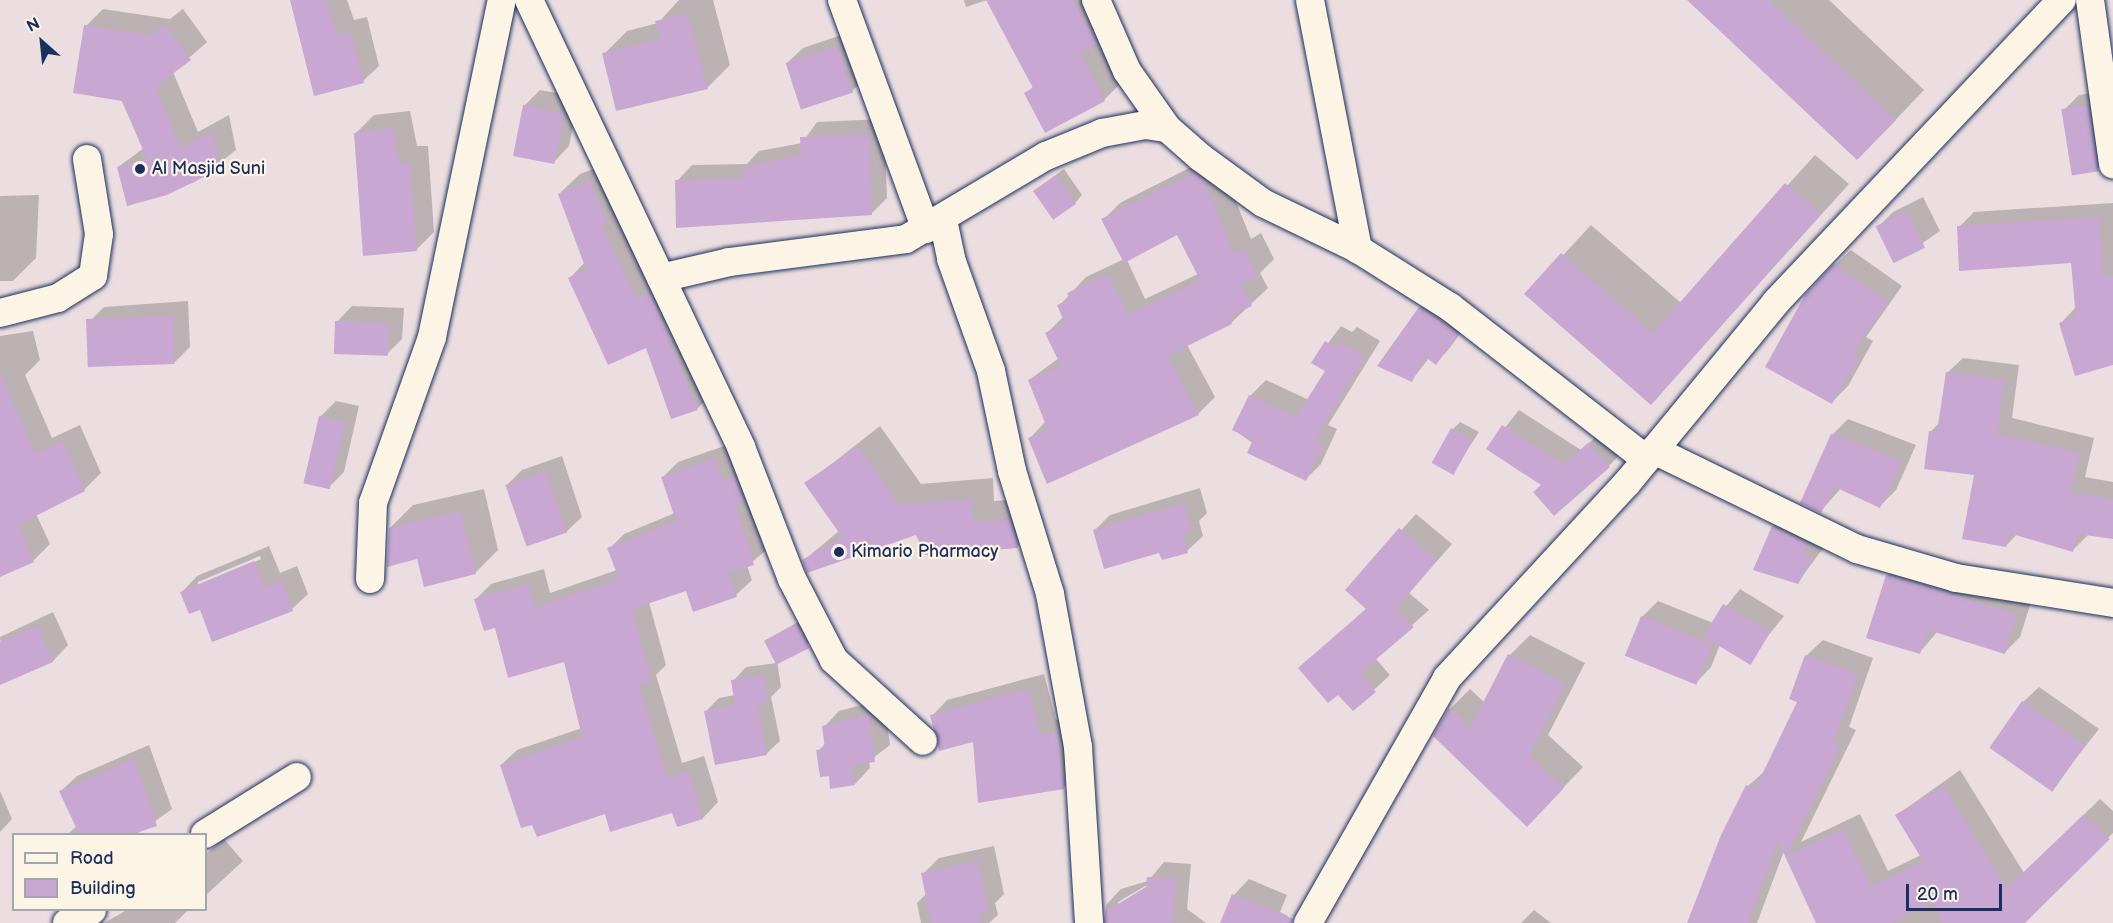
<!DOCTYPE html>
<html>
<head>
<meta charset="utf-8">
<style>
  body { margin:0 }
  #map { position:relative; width:2113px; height:923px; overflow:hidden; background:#ecdee0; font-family:"Balsamiq Sans",sans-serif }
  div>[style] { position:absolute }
  .shadow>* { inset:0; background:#0003 }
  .building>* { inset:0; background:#c8a7d3; transform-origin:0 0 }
  .roads { filter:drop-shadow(0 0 2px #1b2f5e) drop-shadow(0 0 2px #1b2f5e) }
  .street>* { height:28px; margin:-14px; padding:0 14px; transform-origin:14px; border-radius:14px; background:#fcf5e5 }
  .dots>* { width:16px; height:16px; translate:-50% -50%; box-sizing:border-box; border:3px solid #fcf5e5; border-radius:50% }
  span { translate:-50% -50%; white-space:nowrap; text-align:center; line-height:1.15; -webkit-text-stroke:4.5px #fcf5e5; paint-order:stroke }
  .poi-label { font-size:18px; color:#1b2f5e }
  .left { translate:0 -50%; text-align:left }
  .legend { position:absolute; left:12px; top:833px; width:195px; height:78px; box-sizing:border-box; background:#fcf5e5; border:2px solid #a2a6af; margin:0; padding:8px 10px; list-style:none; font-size:18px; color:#1b2f5e }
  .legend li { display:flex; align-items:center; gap:12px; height:30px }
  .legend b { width:30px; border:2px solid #a2a6af }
  .north { position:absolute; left:12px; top:12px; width:60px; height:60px; -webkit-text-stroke:4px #fcf5e5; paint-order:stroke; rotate:333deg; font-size:16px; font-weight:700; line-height:24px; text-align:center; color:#1b2f5e }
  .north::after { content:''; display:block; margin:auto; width:21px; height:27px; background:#1b2f5e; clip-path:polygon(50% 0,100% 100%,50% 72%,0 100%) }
  .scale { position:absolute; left:1906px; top:884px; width:96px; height:27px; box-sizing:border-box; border:3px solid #1b2f5e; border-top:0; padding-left:8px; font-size:18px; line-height:21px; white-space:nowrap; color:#1b2f5e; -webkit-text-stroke:4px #fcf5e5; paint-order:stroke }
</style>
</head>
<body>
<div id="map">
  <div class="shadow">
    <div style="clip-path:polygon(290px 0,347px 0,354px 20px,367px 17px,379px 66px,363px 81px)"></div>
    <div style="clip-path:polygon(679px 0,713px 0,730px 65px,707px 88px,604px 54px,627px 31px,658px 23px)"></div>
    <div style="clip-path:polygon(964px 0,987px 0,966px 7px)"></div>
    <div style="clip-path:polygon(987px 0,1104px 0,1124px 80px,1104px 100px,1046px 131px,1025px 94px,1034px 86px)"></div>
    <div style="clip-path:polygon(1689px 0,1829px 0,1924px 90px,1886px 130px)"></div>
    <div style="clip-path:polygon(103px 9px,170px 19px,183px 9px,207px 42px,173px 72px,198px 132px,229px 115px,236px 150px,195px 182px,128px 204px,118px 167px,144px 148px,86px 26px)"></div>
    <div style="clip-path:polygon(853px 31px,868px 76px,852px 91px,787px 63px,803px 48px)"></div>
    <div style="clip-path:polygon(540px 90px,579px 97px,569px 146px,554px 162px,524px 106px)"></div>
    <div style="clip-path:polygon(2103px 91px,2113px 154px,2098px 169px,2063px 111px,2079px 95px)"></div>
    <div style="clip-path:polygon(410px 111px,417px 146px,428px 146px,434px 232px,416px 250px,355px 134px,374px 115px)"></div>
    <div style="clip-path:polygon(884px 119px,887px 198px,872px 213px,677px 181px,692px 165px,747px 164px,759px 151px,802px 143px,817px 122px)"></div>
    <div style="clip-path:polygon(1815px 155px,1849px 184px,1651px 403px,1527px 294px,1591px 225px,1681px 303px)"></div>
    <div style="clip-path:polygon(evenodd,1211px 157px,1221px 164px,1251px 239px,1261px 233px,1274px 259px,1260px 273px,1268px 288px,1251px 304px,1231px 323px,1187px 345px,1215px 397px,1198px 414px,1030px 438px,1046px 421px,1029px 380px,1059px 358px,1047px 333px,1064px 316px,1059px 306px,1086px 277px,1124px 259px,1103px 220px,1120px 203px,1211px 157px,1177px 233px,1198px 274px,1145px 299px,1127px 260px,1177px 233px)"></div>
    <div style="clip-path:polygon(612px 162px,717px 388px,697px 409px,647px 346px,570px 278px,585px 262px,559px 194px,580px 174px)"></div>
    <div style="clip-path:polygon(1064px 169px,1082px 195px,1075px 203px,1034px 191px)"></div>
    <div style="clip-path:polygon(39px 195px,36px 258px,13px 281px,0 281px,0 196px)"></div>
    <div style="clip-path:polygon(1923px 197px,1940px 231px,1895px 262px,1878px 227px,1893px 212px)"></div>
    <div style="clip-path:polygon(2113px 203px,2113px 363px,2061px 323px,2075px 308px,2073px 261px,1959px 227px,1974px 212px)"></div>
    <div style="clip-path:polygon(1851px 250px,1902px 286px,1866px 337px,1873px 341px,1848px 386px,1832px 402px,1835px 265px)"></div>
    <div style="clip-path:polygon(1434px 295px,1470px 320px,1449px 349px,1436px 363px,1429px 358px,1412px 380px,1420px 308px)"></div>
    <div style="clip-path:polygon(188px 301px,190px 347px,175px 362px,88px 323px,104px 307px)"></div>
    <div style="clip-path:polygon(352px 306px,404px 308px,402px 339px,386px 355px,337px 322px)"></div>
    <div style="clip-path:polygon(1341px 326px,1352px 332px,1357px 327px,1380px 341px,1328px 425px,1337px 429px,1321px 464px,1305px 480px,1234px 430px,1250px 396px,1266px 380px,1309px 400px,1327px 371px,1313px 363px)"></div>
    <div style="clip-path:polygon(33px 331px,40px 360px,25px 375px,52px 438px,80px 425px,101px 473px,84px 490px,36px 514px,50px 544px,33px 561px,0 575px,0 336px)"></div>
    <div style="clip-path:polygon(1963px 358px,2019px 365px,2012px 418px,2094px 438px,2085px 477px,2113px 482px,2113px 537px,2089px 534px,2073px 550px,2017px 534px,2006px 546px,1976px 474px,1931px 431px,1940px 422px,1947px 373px)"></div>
    <div style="clip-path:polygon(336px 401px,359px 406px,344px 472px,328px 488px,320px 417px)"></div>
    <div style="clip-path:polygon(1519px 410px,1581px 450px,1605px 429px,1624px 450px,1609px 466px,1543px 484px,1488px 449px)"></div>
    <div style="clip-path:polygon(1848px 419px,1916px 445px,1896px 490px,1880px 506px,1841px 488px,1821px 511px,1832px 435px)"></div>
    <div style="clip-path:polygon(1460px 422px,1479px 432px,1452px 473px,1453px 429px)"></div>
    <div style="clip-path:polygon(880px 426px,921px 484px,993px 478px,994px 501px,1031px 498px,1039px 525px,1018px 546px,926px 554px,917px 533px,804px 560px,839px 531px,806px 484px)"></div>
    <div style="clip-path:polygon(730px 444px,769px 548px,747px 566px,752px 580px,736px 595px,687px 589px,649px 602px,666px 665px,656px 675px,682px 763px,704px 756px,718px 802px,703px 818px,678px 825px,673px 811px,606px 812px,501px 765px,517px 750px,582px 728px,565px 660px,496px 626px,476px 599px,491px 584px,544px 569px,550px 593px,617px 570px,609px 549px,624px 534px,675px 513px,662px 478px,678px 462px)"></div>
    <div style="clip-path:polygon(562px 456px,582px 517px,566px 532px,507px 485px,522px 470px)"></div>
    <div style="clip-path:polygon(1200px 488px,1207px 513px,1199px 521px,1203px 536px,1187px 551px,1160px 551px,1094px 531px,1110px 515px)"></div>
    <div style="clip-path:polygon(484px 489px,498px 550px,475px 573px,418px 558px,390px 528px,413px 505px)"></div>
    <div style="clip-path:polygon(1789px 511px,1827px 543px,1798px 582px,1773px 527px)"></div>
    <div style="clip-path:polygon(1416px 514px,1452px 544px,1409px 593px,1429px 610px,1375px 658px,1390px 675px,1353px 709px,1339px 692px,1300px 668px,1367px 608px,1347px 590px)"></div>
    <div style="clip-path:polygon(evenodd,269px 546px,280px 573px,297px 566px,308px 594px,292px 609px,201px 608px,182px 592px,197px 576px,269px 546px,260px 556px,261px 559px,198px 585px,198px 582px,260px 556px)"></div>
    <div style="clip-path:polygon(1903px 560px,2032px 599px,2020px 637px,2004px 653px,1937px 632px,1920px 652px,1887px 576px)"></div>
    <div style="clip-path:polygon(1740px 589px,1784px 616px,1747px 662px,1720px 645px,1711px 667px,1696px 683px,1642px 617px,1658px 601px,1713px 623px)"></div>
    <div style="clip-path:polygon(53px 612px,68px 645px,53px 661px,4px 682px,0 637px)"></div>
    <div style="clip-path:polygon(805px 618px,816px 639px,777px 661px,781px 687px,771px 697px,780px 741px,766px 754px,706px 711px,719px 698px,735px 695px,733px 681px,746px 667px,777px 663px,766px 640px)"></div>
    <div style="clip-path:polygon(1530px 635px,1585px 663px,1548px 735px,1583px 767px,1547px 805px,1450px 709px,1470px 689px,1485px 703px,1510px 655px)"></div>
    <div style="clip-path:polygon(1823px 640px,1873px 658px,1849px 727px,1856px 730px,1801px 842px,1860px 814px,1888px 871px,1921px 855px,1897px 815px,1960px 770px,2024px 873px,2100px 799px,2113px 811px,2113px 833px,2021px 923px,1818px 923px,1784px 851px,1757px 923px,1689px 923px,1722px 835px,1748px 786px,1766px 770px,1800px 701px,1806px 656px)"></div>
    <div style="clip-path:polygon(1044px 674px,1056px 720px,1072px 718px,1079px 772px,1063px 788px,932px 716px,947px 700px)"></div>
    <div style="clip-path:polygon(2039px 687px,2099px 729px,2051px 790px,2023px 702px)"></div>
    <div style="clip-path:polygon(884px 699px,890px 745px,869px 761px,870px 768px,855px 784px,818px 751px,826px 743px,824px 727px,839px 711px)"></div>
    <div style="clip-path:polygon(149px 745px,172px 809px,137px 834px,68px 834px,77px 826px,61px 791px,77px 776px)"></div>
    <div style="clip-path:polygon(0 791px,12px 819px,0 832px)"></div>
    <div style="clip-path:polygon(224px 839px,243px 861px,206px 895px,206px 854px)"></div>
    <div style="clip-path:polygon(994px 846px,1004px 894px,995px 903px,998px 915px,989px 923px,921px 923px,917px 903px,927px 893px,923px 874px,939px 858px)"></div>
    <div style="clip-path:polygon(evenodd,1164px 862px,1191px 864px,1187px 909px,1206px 923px,1104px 923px,1106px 905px,1121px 889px,1148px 881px,1164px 862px,1152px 882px,1154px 885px,1118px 906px,1118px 902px,1152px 882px)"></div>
    <div style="clip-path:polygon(1249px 879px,1287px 895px,1280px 912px,1288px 916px,1285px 923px,1222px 923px,1234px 895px)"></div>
    <div style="clip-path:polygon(127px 910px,188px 910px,175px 923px,88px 923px,101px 917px,104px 923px)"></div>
    <div style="clip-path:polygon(1534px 910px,1551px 923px,1521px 923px)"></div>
  </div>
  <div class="building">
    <div style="clip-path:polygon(290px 0,325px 0,338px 35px,351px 32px,364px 83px,314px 96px)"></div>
    <div style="clip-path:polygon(986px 0,1074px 0,1097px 43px,1080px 53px,1105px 101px,1045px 133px,1024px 93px,1033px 88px)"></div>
    <div style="clip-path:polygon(1687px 0,1769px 0,1896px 120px,1857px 160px)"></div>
    <div style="clip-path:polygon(688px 14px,708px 89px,616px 111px,602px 53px,660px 39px,655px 21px)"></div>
    <div style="clip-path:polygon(84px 25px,151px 35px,165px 25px,191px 60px,155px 87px,181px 148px,212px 131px,220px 169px,167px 195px,127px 206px,117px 167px,147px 159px,122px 101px,73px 93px)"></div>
    <div style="left:838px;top:46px;width:49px;height:55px;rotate:72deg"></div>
    <div style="left:523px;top:105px;width:42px;height:52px;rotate:11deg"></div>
    <div style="left:2088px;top:105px;width:67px;height:27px;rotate:81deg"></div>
    <div style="clip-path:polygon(393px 128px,399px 164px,410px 163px,417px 251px,363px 256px,354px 133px)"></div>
    <div style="clip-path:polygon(869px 134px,872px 215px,676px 228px,675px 180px,744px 178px,742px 167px,801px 155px,800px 137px)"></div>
    <div style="clip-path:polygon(1194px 173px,1204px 180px,1234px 254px,1244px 249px,1258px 277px,1241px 285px,1252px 306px,1229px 317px,1232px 324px,1167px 356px,1199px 415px,1047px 484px,1028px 438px,1048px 430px,1028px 380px,1061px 366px,1045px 333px,1065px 323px,1057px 305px,1070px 299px,1067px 293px,1109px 274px,1128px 315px,1200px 280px,1177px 235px,1124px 263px,1101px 219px)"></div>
    <div style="left:1056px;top:175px;width:35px;height:28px;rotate:55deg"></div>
    <div style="clip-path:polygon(591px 181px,607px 223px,602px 225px,636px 299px,649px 292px,698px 410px,671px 419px,646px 348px,608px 365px,568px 278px,586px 269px,558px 194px)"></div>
    <div style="clip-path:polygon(1785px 183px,1821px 214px,1651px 405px,1524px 294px,1561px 253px,1653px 333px)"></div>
    <div style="left:1907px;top:211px;width:41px;height:35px;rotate:64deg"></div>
    <div style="clip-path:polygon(2099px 217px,2103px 276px,2113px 276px,2113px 365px,2075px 376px,2059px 323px,2076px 317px,2071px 263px,1959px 271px,1957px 226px)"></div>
    <div style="clip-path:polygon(1834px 264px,1888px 302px,1852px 353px,1859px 357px,1832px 404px,1765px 367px,1805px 295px)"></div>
    <div style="clip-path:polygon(1419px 307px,1458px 334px,1436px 365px,1424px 356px,1412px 382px,1377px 366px)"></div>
    <div style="left:173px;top:316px;width:48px;height:87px;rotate:88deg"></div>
    <div style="left:335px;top:321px;width:54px;height:33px;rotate:2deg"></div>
    <div style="clip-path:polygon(1325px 341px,1337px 348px,1340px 342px,1365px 357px,1314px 441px,1323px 445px,1306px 481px,1247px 453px,1253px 440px,1232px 430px,1249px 395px,1296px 417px,1325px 371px,1311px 363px)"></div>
    <div style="clip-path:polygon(0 372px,35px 454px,63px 441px,85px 491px,18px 525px,34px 562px,0 577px)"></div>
    <div style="clip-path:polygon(1946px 372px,2004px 380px,1997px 434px,2080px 453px,2070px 493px,2113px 499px,2113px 539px,2078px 534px,2073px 552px,2009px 533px,2006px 547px,1962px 539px,1974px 475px,1924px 469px,1929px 431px,1937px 432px)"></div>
    <div style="left:319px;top:416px;width:27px;height:69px;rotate:13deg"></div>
    <div style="clip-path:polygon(1502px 425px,1564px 464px,1588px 443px,1610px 467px,1554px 516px,1533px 492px,1541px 485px,1486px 449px)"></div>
    <div style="left:1451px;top:428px;width:25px;height:40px;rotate:29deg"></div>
    <div style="clip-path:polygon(1831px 434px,1902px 461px,1880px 508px,1835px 487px,1821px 513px,1800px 503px)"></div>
    <div style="clip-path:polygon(858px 446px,899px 505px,972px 499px,973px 522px,1009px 519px,1018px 548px,925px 555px,916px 535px,807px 573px,802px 560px,842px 537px,804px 483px)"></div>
    <div style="clip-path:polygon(715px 458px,723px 480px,734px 476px,744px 502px,736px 505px,754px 565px,729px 573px,737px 597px,693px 612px,686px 591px,632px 609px,651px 681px,639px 685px,667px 778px,688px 771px,703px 819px,677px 827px,672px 813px,610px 832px,605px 814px,537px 837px,532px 825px,521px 828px,500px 765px,582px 737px,564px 662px,508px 678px,495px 628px,484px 631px,474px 599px,528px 584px,535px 607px,619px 579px,607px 548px,676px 521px,661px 477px)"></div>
    <div style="left:546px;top:471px;width:65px;height:43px;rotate:71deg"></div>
    <div style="clip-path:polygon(1184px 503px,1192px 530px,1183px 533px,1188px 553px,1162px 560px,1159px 553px,1104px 569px,1093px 530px)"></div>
    <div style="clip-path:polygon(461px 511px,476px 574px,424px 587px,417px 559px,387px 567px,389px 528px)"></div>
    <div style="clip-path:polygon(1772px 526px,1808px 544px,1804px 554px,1813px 559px,1798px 584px,1753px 570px)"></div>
    <div style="clip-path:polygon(1399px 528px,1437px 560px,1395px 610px,1414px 627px,1360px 673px,1376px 692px,1353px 711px,1338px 695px,1328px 703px,1298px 668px,1366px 609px,1345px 590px)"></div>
    <div style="clip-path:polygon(254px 561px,264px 587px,282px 581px,293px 611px,212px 642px,200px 610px,189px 614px,180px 592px)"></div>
    <div style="clip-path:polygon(1886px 575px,2017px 614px,2005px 654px,1928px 630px,1920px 654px,1866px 638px)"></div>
    <div style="left:1723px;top:604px;width:55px;height:38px;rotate:31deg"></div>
    <div style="left:1641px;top:616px;width:77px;height:43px;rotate:22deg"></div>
    <div style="left:797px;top:624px;width:27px;height:37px;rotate:63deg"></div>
    <div style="clip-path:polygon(38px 626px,53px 662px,0 685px,0 642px)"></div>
    <div style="clip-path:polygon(1508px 654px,1566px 684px,1529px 756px,1564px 788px,1527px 827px,1433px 736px,1449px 708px,1470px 728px)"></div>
    <div style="clip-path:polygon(1805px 655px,1858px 674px,1833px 743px,1840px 747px,1786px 856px,1843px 829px,1871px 886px,1923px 861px,1895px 815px,1943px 786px,2007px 888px,2083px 815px,2110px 839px,2025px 923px,1942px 923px,1933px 902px,1890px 923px,1816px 923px,1778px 841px,1748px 923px,1687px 923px,1721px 835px,1746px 785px,1755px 789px,1797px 702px,1789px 699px)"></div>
    <div style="clip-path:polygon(764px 675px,768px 702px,757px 704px,767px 755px,715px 765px,704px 711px,735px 705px,731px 680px)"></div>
    <div style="clip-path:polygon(1028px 689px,1041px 735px,1057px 732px,1064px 789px,978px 803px,973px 742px,939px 751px,930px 715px)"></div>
    <div style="left:2022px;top:701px;width:77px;height:57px;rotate:35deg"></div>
    <div style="clip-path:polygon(869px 714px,875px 762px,852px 765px,855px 785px,830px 789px,829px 776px,820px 777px,816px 750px,825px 749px,822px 726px)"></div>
    <div style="clip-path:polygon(134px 759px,157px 826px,133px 834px,79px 834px,59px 791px)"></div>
    <div style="clip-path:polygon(978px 861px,989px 911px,979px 913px,981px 923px,931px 923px,921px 873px)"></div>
    <div style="clip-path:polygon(1147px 877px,1176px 879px,1172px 923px,1105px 923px,1105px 912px,1146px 887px)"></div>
    <div style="clip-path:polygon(1232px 894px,1293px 919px,1292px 923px,1220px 923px)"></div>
  </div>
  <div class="roads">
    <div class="street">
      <div style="left:529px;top:0;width:495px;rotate:64.6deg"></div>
      <div style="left:741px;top:447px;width:142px;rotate:68.9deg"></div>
      <div style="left:792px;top:579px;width:91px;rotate:62.6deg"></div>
      <div style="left:834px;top:660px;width:120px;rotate:42.3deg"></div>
      <div style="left:842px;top:0;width:244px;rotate:69.9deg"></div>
      <div style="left:1096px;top:0;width:77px;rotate:66.4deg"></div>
      <div style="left:1127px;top:71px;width:70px;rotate:54.9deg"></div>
      <div style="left:1167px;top:128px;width:44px;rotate:41.3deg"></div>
      <div style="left:1200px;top:157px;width:78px;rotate:36.1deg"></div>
      <div style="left:1263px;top:203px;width:106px;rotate:25.8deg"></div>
      <div style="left:1358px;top:249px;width:109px;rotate:32.2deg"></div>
      <div style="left:1450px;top:307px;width:248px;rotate:37.8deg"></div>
      <div style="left:1310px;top:0;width:254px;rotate:79.1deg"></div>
      <div style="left:2090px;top:0;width:166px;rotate:82deg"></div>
      <div style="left:943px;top:220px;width:40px;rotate:78deg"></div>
      <div style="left:951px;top:259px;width:119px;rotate:70.3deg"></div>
      <div style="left:991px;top:371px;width:102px;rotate:78.1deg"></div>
      <div style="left:1012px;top:471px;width:129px;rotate:72.8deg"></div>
      <div style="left:1050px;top:594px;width:156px;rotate:79.6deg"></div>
      <div style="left:1078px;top:747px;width:176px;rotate:86.4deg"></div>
      <div style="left:661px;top:278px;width:70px;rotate:-13.2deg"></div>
      <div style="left:729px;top:262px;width:178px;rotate:-7.4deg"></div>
      <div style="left:906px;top:239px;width:163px;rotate:-30.7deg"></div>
      <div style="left:1046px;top:156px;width:61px;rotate:-22.3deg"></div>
      <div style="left:1102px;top:133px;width:44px;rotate:-10.5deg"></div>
      <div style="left:1145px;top:125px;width:22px;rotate:8deg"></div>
      <div style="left:0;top:313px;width:60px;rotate:-14.5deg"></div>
      <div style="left:58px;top:298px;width:41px;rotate:-32.2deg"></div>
      <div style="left:93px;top:276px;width:42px;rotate:-81.9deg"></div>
      <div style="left:99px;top:234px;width:76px;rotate:-99.1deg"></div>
      <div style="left:1654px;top:450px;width:226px;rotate:26deg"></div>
      <div style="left:1857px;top:549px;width:103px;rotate:16.3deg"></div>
      <div style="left:1956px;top:578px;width:159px;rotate:9deg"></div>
      <div style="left:370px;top:579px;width:76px;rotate:-87.7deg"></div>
      <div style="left:373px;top:503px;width:176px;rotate:-70.4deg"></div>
      <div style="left:432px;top:337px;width:344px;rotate:-78.3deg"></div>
      <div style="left:205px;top:834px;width:108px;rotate:-31.8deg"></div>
      <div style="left:67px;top:923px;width:28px;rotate:-27deg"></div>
      <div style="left:1308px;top:923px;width:282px;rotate:-60.4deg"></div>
      <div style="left:1447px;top:678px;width:265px;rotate:-47.3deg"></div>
      <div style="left:1627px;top:483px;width:234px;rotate:-50.5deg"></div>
      <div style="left:1776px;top:302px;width:416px;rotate:-46.6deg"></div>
    </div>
  </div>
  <div class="dots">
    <div style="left:140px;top:169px;background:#1b2f5e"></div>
    <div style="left:839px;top:552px;background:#1b2f5e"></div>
  </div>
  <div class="poi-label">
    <span class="left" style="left:152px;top:169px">Al Masjid Suni</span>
    <span class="left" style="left:851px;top:552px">Kimario Pharmacy</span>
  </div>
  <ul class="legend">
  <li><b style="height:8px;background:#fcf5e5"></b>Road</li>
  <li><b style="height:16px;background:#c8a7d3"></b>Building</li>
  </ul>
  <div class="north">N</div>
  <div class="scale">20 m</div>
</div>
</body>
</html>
